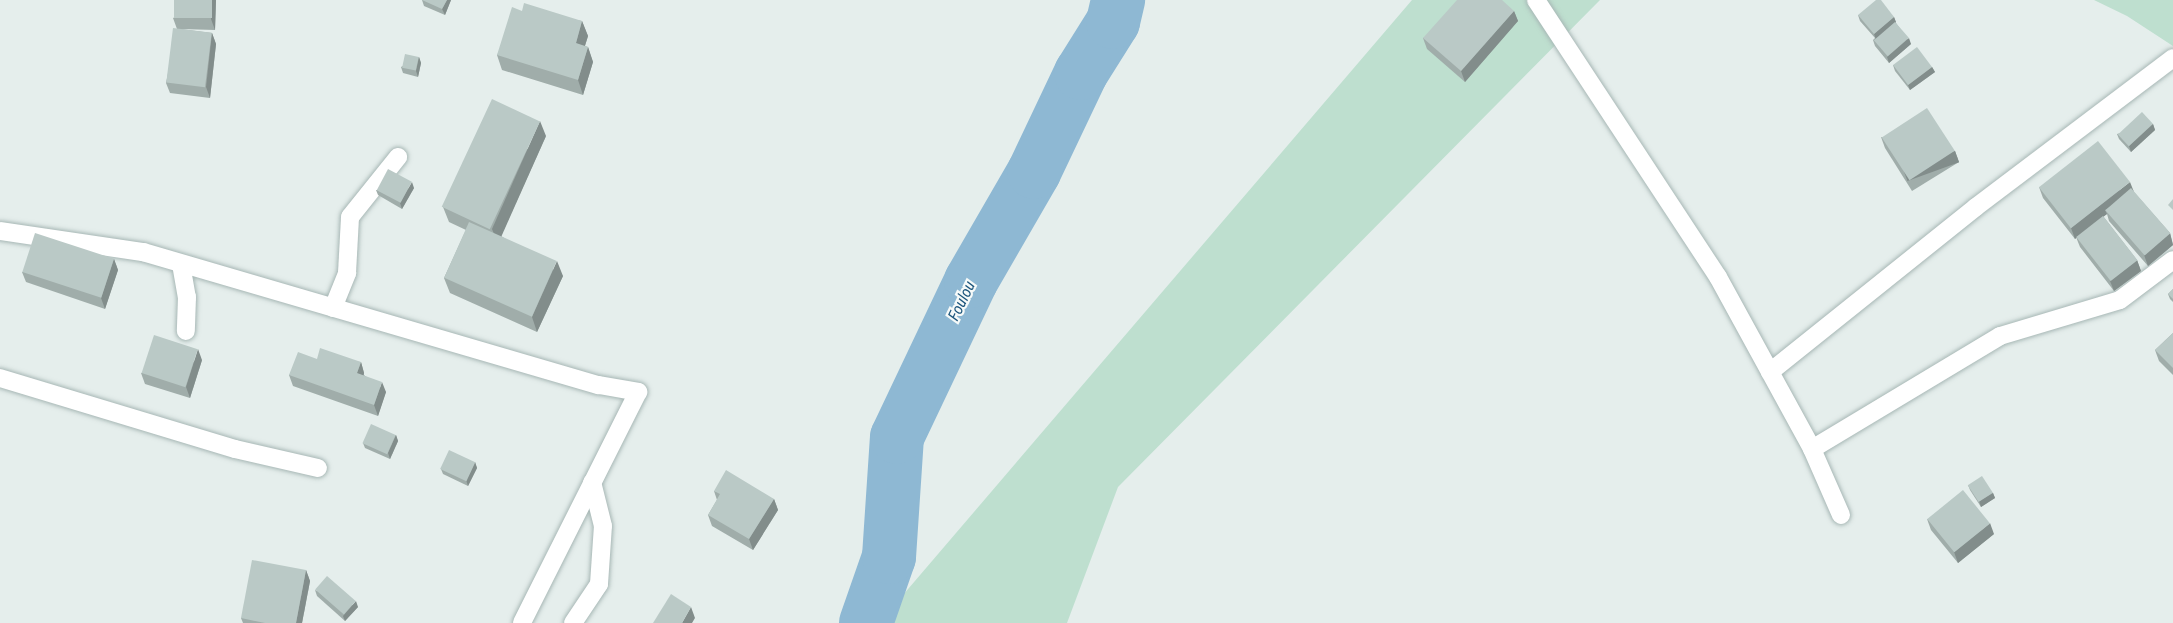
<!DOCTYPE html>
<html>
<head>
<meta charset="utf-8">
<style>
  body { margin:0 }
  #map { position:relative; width:2173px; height:623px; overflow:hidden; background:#e5eeec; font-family:"Roboto Condensed",sans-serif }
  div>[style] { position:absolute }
  .green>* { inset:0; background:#bedfcf }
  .river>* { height:54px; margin:-27px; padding:0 27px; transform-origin:27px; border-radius:27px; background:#8eb8d3 }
  .roads { filter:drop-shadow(0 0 2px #a7b7b5) drop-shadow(0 0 2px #a7b7b5) }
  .minor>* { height:18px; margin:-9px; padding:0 9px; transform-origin:9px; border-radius:9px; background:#fff }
  .wall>* { inset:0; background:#a0adaa }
  .shaded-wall>* { inset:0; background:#828d8b; transform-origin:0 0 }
  .building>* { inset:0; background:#bac9c6; transform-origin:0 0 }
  span { translate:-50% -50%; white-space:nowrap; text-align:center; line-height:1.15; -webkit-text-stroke:4.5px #f6faf9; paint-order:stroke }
  .water-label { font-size:16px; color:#1d567d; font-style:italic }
</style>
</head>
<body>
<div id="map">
  <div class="green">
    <div style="clip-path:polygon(1412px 0,1600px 0,1118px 487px,1067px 623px,879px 623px)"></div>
    <div style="clip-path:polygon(2094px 0,2173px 0,2173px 46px,2127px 16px)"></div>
  </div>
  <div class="river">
    <div style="left:866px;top:623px;width:70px;rotate:-70.8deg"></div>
    <div style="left:889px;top:557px;width:120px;rotate:-86.2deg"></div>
    <div style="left:897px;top:437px;width:173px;rotate:-64.6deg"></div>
    <div style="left:971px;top:281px;width:126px;rotate:-60deg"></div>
    <div style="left:1034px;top:172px;width:110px;rotate:-64.6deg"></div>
    <div style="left:1081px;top:73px;width:60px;rotate:-57.9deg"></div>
    <div style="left:1113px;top:22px;width:23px;rotate:-77deg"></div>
  </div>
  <div class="roads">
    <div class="minor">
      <div style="left:1536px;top:0;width:331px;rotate:56.7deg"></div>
      <div style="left:1718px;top:277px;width:196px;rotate:61.3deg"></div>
      <div style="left:1812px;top:449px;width:72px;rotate:66.3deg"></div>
      <div style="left:0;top:231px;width:145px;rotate:8.4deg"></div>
      <div style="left:143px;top:252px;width:475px;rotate:16.3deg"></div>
      <div style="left:599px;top:385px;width:40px;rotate:10deg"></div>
      <div style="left:638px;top:392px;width:258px;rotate:116.7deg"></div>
      <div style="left:181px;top:264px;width:34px;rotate:80deg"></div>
      <div style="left:187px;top:297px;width:34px;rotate:92deg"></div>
      <div style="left:333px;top:308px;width:38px;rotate:-68deg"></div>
      <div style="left:347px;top:273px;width:56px;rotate:-86.9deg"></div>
      <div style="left:350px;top:217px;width:77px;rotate:-51.3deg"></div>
      <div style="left:1770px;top:372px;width:264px;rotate:-38.7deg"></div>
      <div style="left:1976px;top:207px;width:247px;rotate:-37.1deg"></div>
      <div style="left:0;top:378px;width:245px;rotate:16.8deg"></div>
      <div style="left:235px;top:449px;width:85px;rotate:12.9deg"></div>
      <div style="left:1812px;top:449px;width:219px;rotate:-31deg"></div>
      <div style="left:2000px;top:336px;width:125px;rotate:-16.7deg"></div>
      <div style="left:2120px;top:300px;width:66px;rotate:-37deg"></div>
      <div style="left:573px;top:623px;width:47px;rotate:-56.3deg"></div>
      <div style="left:599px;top:584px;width:58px;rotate:-86.1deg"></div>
      <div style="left:603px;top:526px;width:45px;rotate:-104deg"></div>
    </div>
  </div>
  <div class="wall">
    <div style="clip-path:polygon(216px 0,215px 30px,180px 29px,212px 33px,216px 44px,210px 98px,170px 93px,166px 83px,177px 29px,173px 18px)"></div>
    <div style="clip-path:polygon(422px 0,451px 0,445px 15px,424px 6px)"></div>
    <div style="clip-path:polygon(522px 11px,582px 21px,588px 36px,585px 46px,588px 47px,593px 62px,583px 95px,502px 70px,497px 55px)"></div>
    <div style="clip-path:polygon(1514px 11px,1518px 21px,1465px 82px,1427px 49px,1423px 38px)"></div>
    <div style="clip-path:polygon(1858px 15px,1894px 17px,1896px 23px,1911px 44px,1889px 63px,1875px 46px,1873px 40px,1875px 38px,1860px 21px)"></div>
    <div style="clip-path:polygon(419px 57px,421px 63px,418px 77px,403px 73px,401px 67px)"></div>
    <div style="clip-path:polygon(1893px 65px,1932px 67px,1935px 72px,1910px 90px,1895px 71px)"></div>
    <div style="clip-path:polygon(2153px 124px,2155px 130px,2131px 152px,2119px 139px,2117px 134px)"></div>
    <div style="clip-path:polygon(546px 136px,501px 236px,563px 276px,537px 332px,450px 293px,444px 278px,466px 230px,449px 222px,443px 207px)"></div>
    <div style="clip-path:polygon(1881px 137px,1955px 151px,1959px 162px,1912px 191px,1885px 148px)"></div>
    <div style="clip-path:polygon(2039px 187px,2133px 191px,2170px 233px,2173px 245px,2148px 266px,2109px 221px,2107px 214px,2103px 216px,2137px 260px,2141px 271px,2114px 291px,2080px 247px,2076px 237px,2075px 239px,2043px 198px)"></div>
    <div style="clip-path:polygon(414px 188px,402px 209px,378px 195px,376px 190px)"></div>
    <div style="clip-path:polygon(114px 259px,118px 270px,105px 309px,26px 282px,22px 272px)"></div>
    <div style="clip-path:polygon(2173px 289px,2173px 302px,2170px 299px,2168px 294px)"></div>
    <div style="clip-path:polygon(2173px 333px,2173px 375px,2159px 361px,2155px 350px)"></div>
    <div style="clip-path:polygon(317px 359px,361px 362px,364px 373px,364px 375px,386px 392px,378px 416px,293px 386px,289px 375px)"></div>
    <div style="clip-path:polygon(202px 360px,190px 398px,145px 384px,141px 373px)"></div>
    <div style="clip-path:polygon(396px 435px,398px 441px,390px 459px,365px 448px,363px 443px)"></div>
    <div style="clip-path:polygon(475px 462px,477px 468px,468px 486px,443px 474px,441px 469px)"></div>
    <div style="clip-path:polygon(1968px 485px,1993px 493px,1995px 498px,1981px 507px,1970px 490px)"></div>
    <div style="clip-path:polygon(714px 491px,774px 499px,778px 510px,753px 550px,712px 526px,708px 515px,717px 500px)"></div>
    <div style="clip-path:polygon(1927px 519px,1994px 534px,1958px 563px,1931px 530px)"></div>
    <div style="clip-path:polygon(306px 570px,310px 581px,302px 623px,243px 623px,241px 618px)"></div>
    <div style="clip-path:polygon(315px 590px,358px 607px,345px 621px,317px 596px)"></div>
  </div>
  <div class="shaded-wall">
    <div style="clip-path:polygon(212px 0,216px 0,215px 30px,211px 19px)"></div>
    <div style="clip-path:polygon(447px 0,451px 0,445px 15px,442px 9px)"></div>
    <div style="clip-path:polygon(1514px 11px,1518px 21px,1465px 82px,1461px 71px)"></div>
    <div style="clip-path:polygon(1894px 17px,1896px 22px,1876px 40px,1874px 34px)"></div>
    <div style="clip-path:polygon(582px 21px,588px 36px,581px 58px,576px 43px)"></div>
    <div style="clip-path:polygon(212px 33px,216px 44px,210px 98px,206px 87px)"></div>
    <div style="clip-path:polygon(1909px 38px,1911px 44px,1889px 63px,1887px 57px)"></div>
    <div style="clip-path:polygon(588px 47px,593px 62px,583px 95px,578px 80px)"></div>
    <div style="clip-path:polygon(419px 57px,421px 63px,418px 77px,416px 71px)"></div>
    <div style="clip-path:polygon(1932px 67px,1935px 72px,1910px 90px,1908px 85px)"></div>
    <div style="clip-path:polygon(540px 121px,546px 136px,498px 244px,492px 229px)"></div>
    <div style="clip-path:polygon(2153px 124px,2155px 130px,2131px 152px,2129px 146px)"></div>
    <div style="left:1955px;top:151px;width:12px;height:55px;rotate:70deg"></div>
    <div style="clip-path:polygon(412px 182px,414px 188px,402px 209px,400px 203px)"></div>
    <div style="clip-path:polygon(2130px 182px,2134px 192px,2105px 210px,2107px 214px,2075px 239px,2071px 228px)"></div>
    <div style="clip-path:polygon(2170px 233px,2173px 245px,2148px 266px,2144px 255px)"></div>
    <div style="clip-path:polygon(114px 259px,118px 270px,105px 309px,101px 298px)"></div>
    <div style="clip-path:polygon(2137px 260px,2141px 271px,2114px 291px,2110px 281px)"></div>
    <div style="clip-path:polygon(557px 261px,563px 276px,537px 332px,532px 317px)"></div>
    <div style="clip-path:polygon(198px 349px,202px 360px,190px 398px,186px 387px)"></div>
    <div style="clip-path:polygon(361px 362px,364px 373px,361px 384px,357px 373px)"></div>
    <div style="clip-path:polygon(382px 382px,386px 392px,378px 416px,374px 405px)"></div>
    <div style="clip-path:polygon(396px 435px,398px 441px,390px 459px,388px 453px)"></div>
    <div style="clip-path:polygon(475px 462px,477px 468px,468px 486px,466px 480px)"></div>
    <div style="clip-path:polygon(1993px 493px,1995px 498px,1981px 507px,1979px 501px)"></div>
    <div style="clip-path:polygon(774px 499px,778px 510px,753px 550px,749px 539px)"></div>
    <div style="clip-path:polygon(1990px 523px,1994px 534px,1958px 563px,1954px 552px)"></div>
    <div style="clip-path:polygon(306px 570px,310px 581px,302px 623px,296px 623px)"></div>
    <div style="clip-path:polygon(356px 601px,358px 607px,345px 621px,343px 616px)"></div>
    <div style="clip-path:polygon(691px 607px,695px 618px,692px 623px,682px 623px)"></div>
  </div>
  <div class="building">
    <div style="left:174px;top:0;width:38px;height:18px"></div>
    <div style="clip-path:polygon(422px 0,447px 0,442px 9px)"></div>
    <div style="clip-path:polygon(1457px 0,1502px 0,1514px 11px,1461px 71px,1423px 38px)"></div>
    <div style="clip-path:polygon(1876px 0,1881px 0,1894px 17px,1874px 34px,1858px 15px)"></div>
    <div style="clip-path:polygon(524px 3px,582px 21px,576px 43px,588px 47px,578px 80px,497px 55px,512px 7px,522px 11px)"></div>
    <div style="left:1895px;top:22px;width:21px;height:28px;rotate:49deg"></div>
    <div style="left:173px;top:28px;width:39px;height:55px;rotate:7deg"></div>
    <div style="left:1917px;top:47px;width:25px;height:30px;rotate:53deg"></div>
    <div style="left:405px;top:54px;width:14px;height:14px;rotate:12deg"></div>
    <div style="left:492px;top:99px;width:53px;height:119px;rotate:25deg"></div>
    <div style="left:1927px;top:108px;width:51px;height:54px;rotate:57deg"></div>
    <div style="left:2142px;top:112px;width:16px;height:33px;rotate:47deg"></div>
    <div style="left:2098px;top:141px;width:52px;height:75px;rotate:52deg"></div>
    <div style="left:388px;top:169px;width:27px;height:24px;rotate:28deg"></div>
    <div style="left:2131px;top:188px;width:60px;height:34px;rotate:49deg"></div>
    <div style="clip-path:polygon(2173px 199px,2173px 210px,2168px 205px)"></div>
    <div style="left:2103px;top:216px;width:56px;height:34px;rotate:52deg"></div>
    <div style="left:469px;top:222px;width:96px;height:61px;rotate:24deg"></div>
    <div style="left:35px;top:233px;width:83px;height:41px;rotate:18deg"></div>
    <div style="clip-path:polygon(2173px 289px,2173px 299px,2168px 294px)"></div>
    <div style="clip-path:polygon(2173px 333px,2173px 368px,2155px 350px)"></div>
    <div style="left:154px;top:335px;width:46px;height:40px;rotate:18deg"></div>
    <div style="clip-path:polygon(320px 348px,361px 362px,357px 373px,382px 382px,374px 405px,289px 375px,298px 352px,317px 359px)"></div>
    <div style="left:371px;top:424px;width:27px;height:21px;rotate:24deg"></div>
    <div style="left:449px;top:450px;width:29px;height:21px;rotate:25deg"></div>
    <div style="clip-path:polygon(726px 470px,774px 499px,749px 539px,708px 515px,720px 494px,714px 491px)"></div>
    <div style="left:1982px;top:476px;width:20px;height:17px;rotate:57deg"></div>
    <div style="left:1963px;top:490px;width:43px;height:46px;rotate:51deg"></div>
    <div style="clip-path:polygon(252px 560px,306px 570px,296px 623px,265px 623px,241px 618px)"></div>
    <div style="left:327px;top:576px;width:38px;height:18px;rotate:41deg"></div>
    <div style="clip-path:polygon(671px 594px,691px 607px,682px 623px,653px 623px)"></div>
  </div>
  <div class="water-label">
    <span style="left:962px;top:301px;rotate:-64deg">Foulou</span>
  </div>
</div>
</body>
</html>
